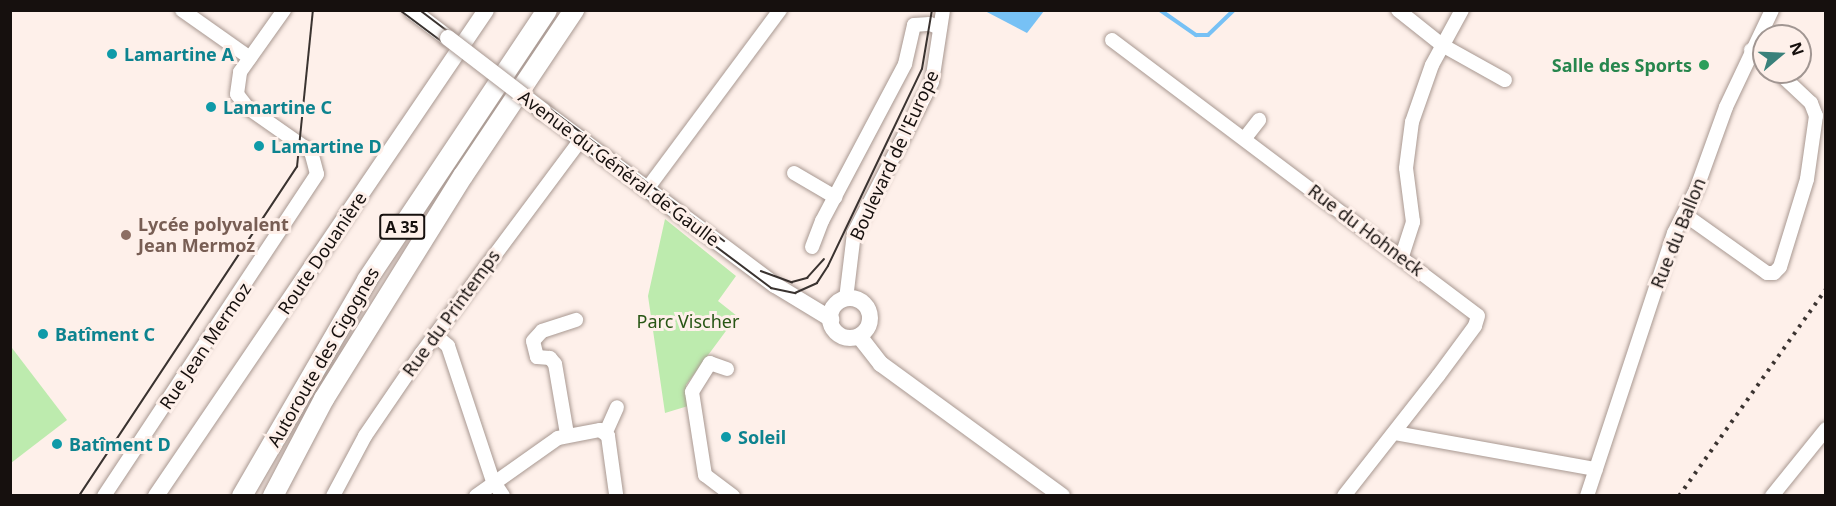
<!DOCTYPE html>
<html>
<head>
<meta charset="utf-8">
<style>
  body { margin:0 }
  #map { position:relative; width:1836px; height:506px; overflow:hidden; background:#fef0ea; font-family:"Noto Sans",sans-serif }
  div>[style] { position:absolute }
  .green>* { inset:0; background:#bdebae }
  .water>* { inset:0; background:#77c1f5 }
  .stream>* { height:4px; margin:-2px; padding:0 2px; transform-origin:2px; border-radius:2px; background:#77c1f5 }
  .roads { filter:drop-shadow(0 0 2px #a89891) drop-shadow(0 0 2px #a89891) }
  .minor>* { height:14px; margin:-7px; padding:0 7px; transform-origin:7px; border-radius:7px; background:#fff }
  .major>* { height:16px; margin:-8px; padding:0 8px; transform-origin:8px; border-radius:8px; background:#fff }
  .major>.ring { margin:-8px; padding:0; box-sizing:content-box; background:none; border:16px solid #fff; border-radius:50% }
  .highway>* { height:20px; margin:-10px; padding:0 10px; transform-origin:10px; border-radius:10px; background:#fff }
  .tram>* { height:1.5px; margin:-0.75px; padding:0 0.75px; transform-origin:0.75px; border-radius:0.75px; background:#3a3330 }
  .rail>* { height:4px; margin-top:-2px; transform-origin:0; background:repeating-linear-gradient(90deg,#3a3330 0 3px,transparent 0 9px) }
  .bridges { filter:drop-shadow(0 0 2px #a89891) drop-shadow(0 0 2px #a89891) }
  .major-bridge>* { height:16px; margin:-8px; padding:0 8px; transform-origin:8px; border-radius:8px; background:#fff }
  .dots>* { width:16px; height:16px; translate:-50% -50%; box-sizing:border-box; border:3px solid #fef0ea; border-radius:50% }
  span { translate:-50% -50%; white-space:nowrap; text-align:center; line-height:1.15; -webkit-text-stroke:6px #fef0ea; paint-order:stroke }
  .shield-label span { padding:2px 4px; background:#fef0ea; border:2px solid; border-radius:4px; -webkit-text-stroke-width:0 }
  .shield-label { font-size:16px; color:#16100e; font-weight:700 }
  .culture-label { font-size:18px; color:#0d838f; font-weight:700 }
  .left { translate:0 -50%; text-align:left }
  .leisure-label { font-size:18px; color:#27864d; font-weight:700 }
  .right { translate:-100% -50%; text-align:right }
  .street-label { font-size:18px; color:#16100e }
  .education-label { font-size:18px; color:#785e54; font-weight:700 }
  .park-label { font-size:18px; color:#285615 }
  .frame { position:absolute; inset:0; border:12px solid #16100e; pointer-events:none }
  .north { position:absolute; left:1752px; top:24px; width:60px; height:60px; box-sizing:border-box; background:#fef0ea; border:2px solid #a19692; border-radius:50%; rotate:71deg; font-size:16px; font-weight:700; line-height:24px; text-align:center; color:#16100e }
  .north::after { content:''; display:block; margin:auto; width:21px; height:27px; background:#3a817b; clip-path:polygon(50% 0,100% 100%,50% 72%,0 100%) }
</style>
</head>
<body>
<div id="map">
  <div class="green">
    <div style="clip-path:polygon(665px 219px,736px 276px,718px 301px,737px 316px,686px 385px,688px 406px,665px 413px,648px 296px)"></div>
    <div style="clip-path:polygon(12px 348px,67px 420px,11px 463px,10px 349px)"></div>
  </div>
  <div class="water">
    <div style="clip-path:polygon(985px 11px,1044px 11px,1027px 33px)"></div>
  </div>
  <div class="stream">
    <div style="left:1160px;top:10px;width:44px;rotate:34.8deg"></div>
    <div style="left:1196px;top:35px;width:12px"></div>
    <div style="left:1208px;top:35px;width:36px;rotate:-44deg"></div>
  </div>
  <div class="roads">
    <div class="minor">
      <div style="left:182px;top:10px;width:83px;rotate:35.2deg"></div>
      <div style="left:1398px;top:10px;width:56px;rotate:38.5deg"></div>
      <div style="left:1442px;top:45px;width:72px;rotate:29.1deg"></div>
      <div style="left:1112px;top:40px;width:458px;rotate:37deg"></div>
      <div style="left:1478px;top:316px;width:10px;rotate:107deg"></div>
      <div style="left:1475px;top:326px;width:62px;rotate:126.5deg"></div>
      <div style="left:1438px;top:376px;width:152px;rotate:128.1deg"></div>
      <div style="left:1751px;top:50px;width:16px;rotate:35deg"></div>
      <div style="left:1245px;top:138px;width:23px;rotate:-52deg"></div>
      <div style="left:794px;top:173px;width:48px;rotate:30.3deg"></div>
      <div style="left:647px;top:189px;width:223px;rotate:-53.4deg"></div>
      <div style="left:1684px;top:214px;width:102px;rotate:35.4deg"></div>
      <div style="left:1767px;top:273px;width:7px"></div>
      <div style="left:1774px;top:273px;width:8px;rotate:-45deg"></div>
      <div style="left:1780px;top:267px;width:92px;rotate:-72.9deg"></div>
      <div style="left:1807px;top:179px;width:64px;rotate:-81.9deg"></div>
      <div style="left:1816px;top:116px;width:14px;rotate:-111deg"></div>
      <div style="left:1811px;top:103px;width:45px;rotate:-136.8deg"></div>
      <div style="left:812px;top:247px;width:28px;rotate:-69deg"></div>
      <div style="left:822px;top:221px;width:178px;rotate:-62.1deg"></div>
      <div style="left:905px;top:64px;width:40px;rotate:-77deg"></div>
      <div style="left:914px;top:25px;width:16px;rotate:-4deg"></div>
      <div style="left:930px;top:24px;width:11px;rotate:22deg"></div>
      <div style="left:1402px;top:256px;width:36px;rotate:-72deg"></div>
      <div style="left:1413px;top:222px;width:54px;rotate:-97.4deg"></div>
      <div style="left:1406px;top:168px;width:46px;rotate:-82.6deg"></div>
      <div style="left:1412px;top:122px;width:60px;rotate:-70.7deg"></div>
      <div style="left:1432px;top:65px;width:63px;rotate:-61.4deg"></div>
      <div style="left:846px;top:299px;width:66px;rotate:-83.1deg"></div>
      <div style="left:854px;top:233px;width:170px;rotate:-62.7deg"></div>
      <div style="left:932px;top:82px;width:73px;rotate:-81.3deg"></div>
      <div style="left:435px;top:335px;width:17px;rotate:40deg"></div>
      <div style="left:448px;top:346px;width:142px;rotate:71.6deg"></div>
      <div style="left:493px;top:481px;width:18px;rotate:56deg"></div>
      <div style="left:727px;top:369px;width:18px;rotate:-161deg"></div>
      <div style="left:710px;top:363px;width:34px;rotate:122deg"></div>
      <div style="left:692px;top:392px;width:84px;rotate:81.1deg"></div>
      <div style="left:705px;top:475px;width:35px;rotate:37deg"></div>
      <div style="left:606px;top:432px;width:27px;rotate:-66deg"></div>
      <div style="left:1395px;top:433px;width:204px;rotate:10.2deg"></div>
      <div style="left:567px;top:434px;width:71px;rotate:-99.7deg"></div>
      <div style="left:555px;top:364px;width:8px;rotate:-130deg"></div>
      <div style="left:550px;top:358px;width:13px;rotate:-176deg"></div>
      <div style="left:537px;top:357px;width:16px;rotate:-104deg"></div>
      <div style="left:533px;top:341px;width:13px;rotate:-48deg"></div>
      <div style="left:542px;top:331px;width:36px;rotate:-18deg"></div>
      <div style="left:104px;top:496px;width:386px;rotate:-56.5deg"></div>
      <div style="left:317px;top:174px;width:23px;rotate:-105deg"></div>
      <div style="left:311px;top:152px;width:78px;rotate:-144.9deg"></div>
      <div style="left:247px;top:107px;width:16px;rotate:-128deg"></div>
      <div style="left:237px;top:94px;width:22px;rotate:-82deg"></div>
      <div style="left:240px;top:72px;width:76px;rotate:-54.6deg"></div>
      <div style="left:333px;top:496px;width:68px;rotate:-61.9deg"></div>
      <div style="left:365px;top:436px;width:99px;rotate:-55.7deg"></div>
      <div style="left:421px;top:354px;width:269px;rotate:-53.3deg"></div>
      <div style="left:476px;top:496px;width:100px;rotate:-35.3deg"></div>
      <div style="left:558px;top:438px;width:43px;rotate:-10.8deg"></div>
      <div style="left:600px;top:430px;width:10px;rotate:37deg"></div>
      <div style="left:608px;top:436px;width:59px;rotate:82.1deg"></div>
      <div style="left:1587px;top:496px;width:277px;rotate:-71.7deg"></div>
      <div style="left:1674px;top:233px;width:48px;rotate:-62.9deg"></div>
      <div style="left:1696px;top:190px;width:88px;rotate:-70.1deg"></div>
      <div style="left:1726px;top:107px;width:107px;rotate:-64.6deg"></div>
      <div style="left:1772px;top:496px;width:86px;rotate:-51.1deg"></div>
    </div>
    <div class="major">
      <div style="left:411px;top:10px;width:46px;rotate:37.1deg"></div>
      <div style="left:543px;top:111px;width:290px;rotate:36.9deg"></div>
      <div style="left:775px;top:285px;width:66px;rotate:31.3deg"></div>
      <div class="ring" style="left:830px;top:298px;width:24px;height:24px"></div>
      <div style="left:859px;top:336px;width:36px;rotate:52deg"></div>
      <div style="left:881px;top:364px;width:224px;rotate:36.1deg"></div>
      <div style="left:156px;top:496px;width:587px;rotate:-55.82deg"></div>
    </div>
    <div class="highway">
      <div style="left:242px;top:496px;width:250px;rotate:-59.9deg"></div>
      <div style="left:367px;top:280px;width:324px;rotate:-56.3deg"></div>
      <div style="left:273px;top:496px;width:110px;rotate:-62.3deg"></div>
      <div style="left:324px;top:399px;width:263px;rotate:-58.1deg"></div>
      <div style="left:463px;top:176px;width:200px;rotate:-56.2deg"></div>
    </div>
  </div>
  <div class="tram">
    <div style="left:400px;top:10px;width:464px;rotate:36.8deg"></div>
    <div style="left:771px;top:288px;width:25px;rotate:12deg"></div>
    <div style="left:795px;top:293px;width:24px;rotate:-24deg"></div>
    <div style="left:817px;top:283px;width:20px;rotate:-57deg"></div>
    <div style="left:828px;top:266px;width:218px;rotate:-64.5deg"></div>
    <div style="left:922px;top:69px;width:60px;rotate:-80.4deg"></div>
    <div style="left:420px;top:10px;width:382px;rotate:37.2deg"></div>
    <div style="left:761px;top:271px;width:33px;rotate:20deg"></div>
    <div style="left:792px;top:282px;width:16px;rotate:-15deg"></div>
    <div style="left:807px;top:278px;width:25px;rotate:-48deg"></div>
    <div style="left:79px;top:496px;width:395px;rotate:-56.5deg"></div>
    <div style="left:297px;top:167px;width:158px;rotate:-84.2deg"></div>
  </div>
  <div class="rail">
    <div style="left:1679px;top:496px;width:254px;rotate:-54.6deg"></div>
  </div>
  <div class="bridges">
    <div class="major-bridge">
      <div style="left:448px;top:38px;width:120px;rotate:37.5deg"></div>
    </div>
  </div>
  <div class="dots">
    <div style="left:112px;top:54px;background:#0f9aa8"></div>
    <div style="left:1704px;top:65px;background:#2e9e5b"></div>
    <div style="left:211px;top:107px;background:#0f9aa8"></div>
    <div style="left:259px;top:146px;background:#0f9aa8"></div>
    <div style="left:126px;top:235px;background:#8d6e63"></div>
    <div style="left:43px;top:334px;background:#0f9aa8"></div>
    <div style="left:726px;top:437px;background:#0f9aa8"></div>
    <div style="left:57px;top:444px;background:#0f9aa8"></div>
  </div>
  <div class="shield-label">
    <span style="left:402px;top:227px">A 35</span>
  </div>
  <div class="culture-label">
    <span class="left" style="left:124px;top:54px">Lamartine A</span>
    <span class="left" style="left:223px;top:107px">Lamartine C</span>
    <span class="left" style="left:271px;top:146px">Lamartine D</span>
    <span class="left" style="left:55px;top:334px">Batîment C</span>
    <span class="left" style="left:738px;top:437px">Soleil</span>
    <span class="left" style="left:69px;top:444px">Batîment D</span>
  </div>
  <div class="leisure-label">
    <span class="right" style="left:1692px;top:65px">Salle des Sports</span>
  </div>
  <div class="street-label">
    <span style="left:894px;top:155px;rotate:-65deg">Boulevard de l'Europe</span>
    <span style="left:619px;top:168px;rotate:37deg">Avenue du Général de Gaulle</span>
    <span style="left:1366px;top:230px;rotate:37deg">Rue du Hohneck</span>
    <span style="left:1678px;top:233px;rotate:-68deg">Rue du Ballon</span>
    <span style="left:322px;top:253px;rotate:-56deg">Route Douanière</span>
    <span style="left:451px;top:313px;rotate:-54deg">Rue du Printemps</span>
    <span style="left:205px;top:346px;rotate:-56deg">Rue Jean Mermoz</span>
    <span style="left:323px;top:357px;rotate:-60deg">Autoroute des Cigognes</span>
  </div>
  <div class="education-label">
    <span class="left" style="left:138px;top:235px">Lycée polyvalent<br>Jean Mermoz</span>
  </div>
  <div class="park-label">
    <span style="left:688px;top:321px">Parc Vischer</span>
  </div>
  <div class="frame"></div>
  <div class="north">N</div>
</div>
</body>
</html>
